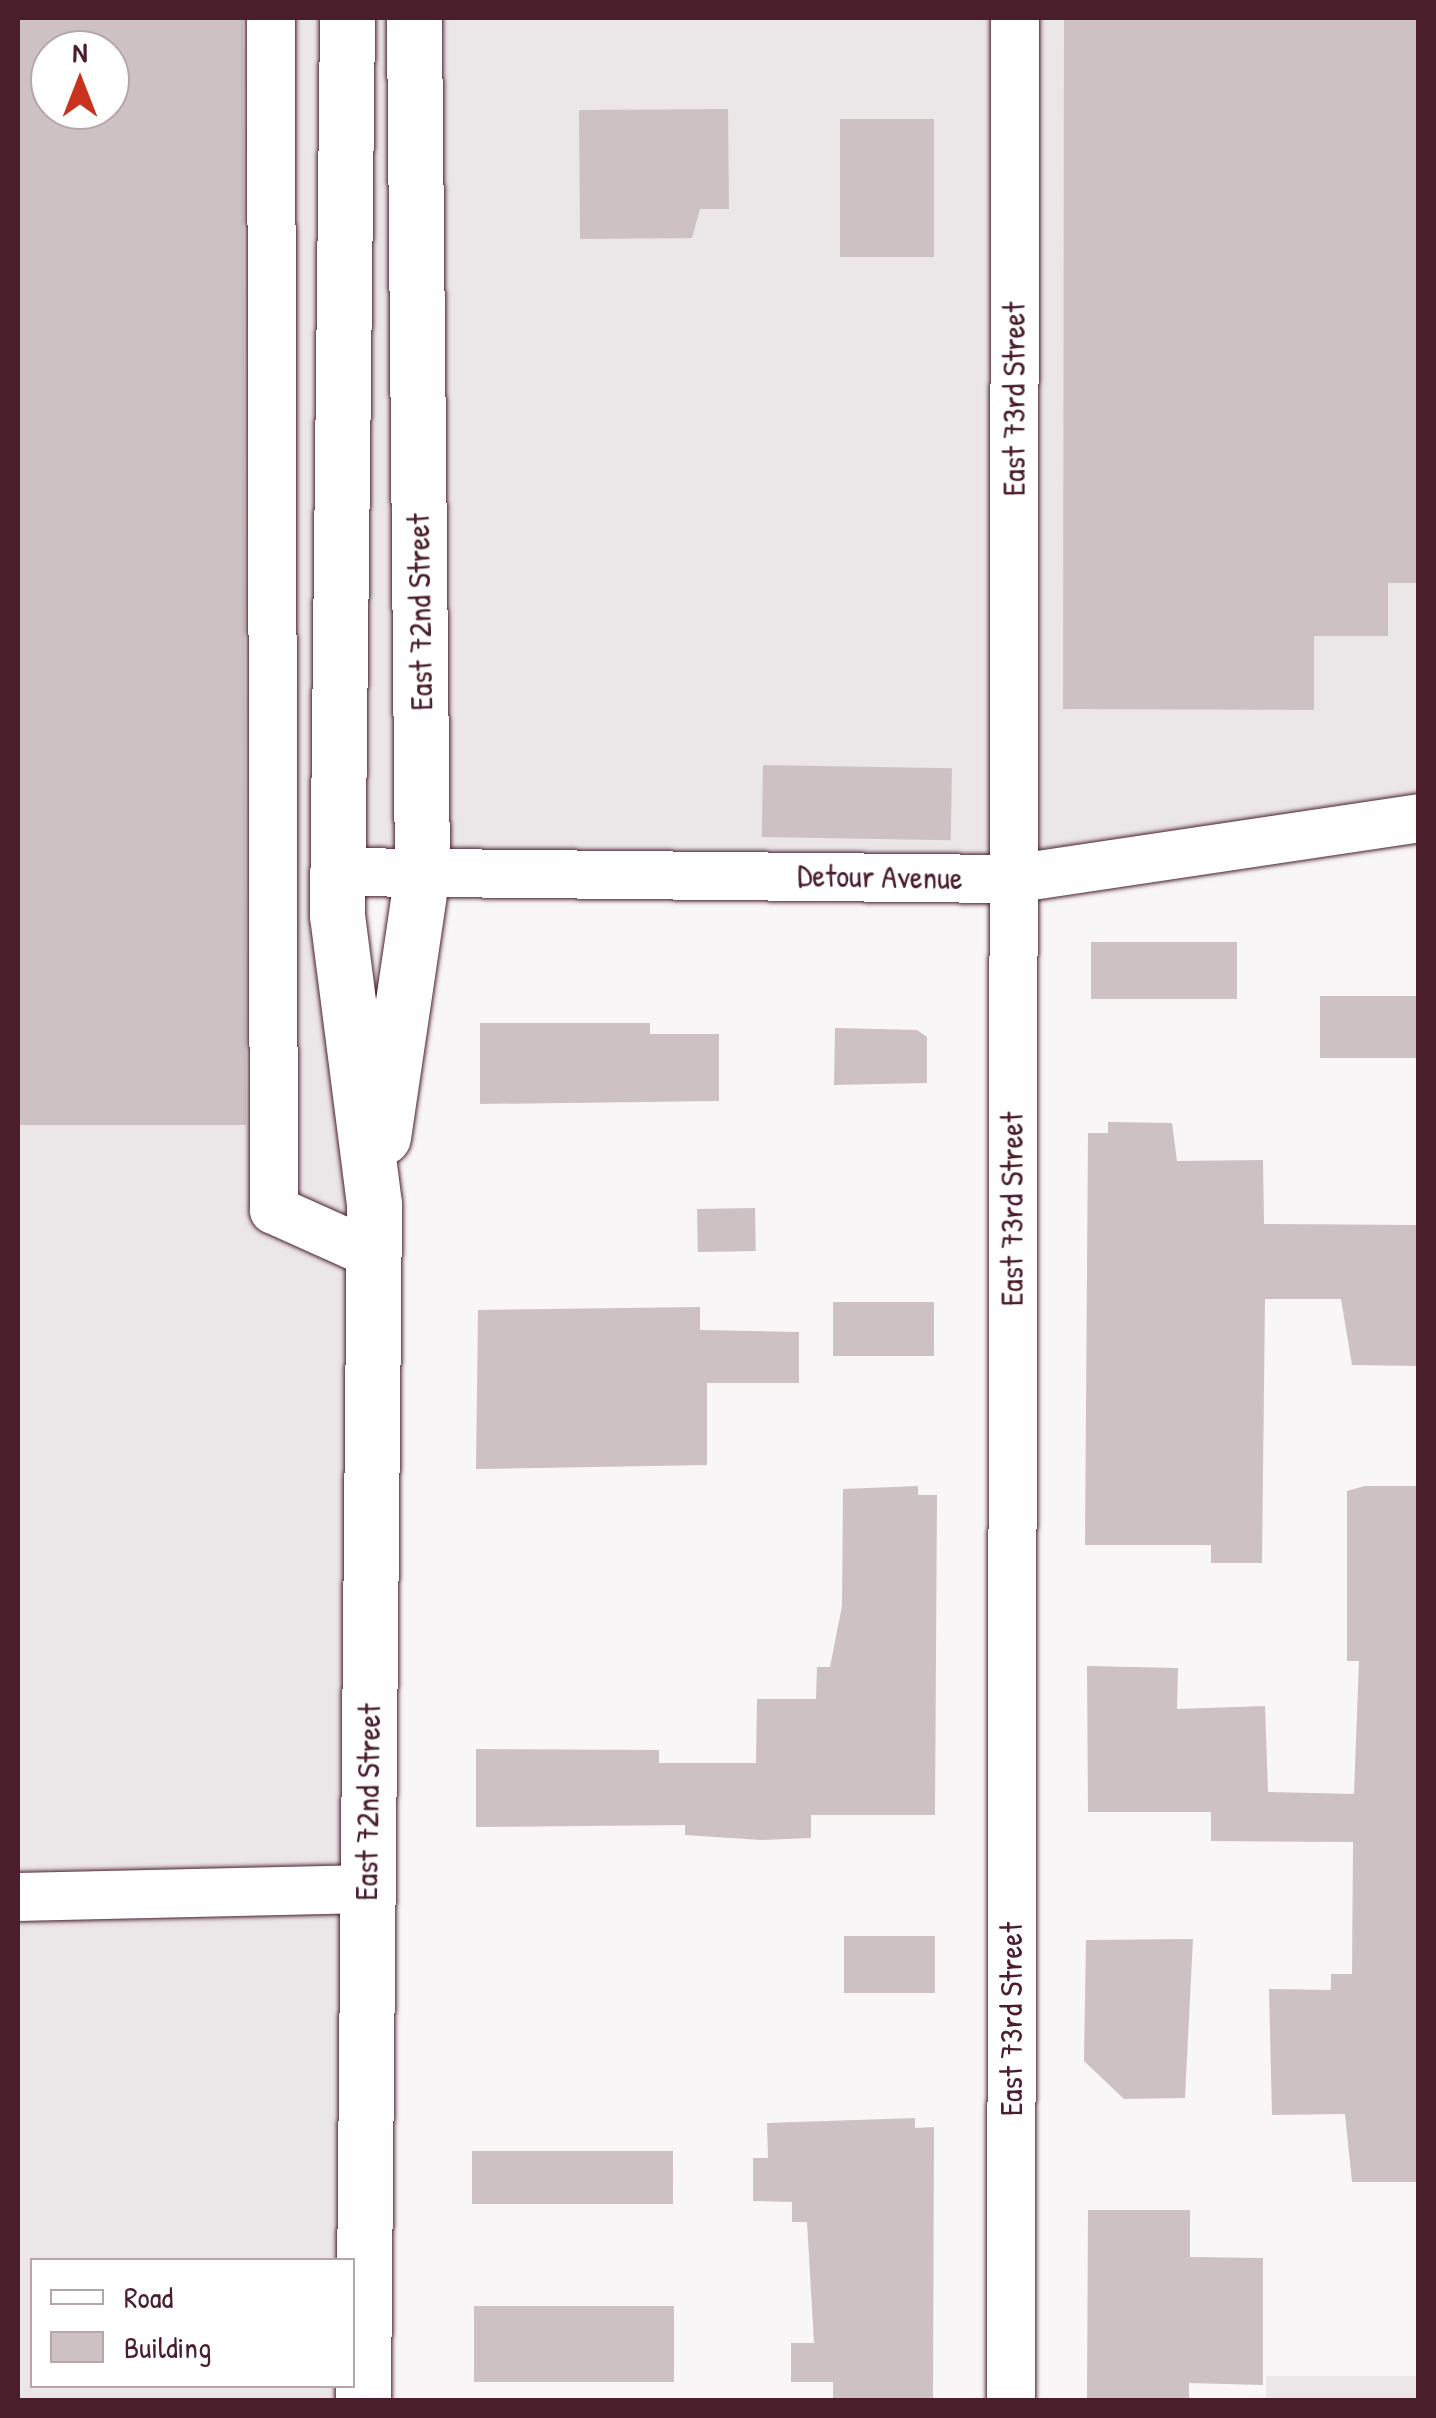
<!DOCTYPE html>
<html>
<head>
<meta charset="utf-8">
<style>
  body { margin:0 }
  #map { position:relative; width:1436px; height:2418px; overflow:hidden; background:#f8f6f7; font-family:"Patrick Hand",sans-serif }
  div>[style] { position:absolute }
  .built>* { inset:0; background:#ebe6e8; transform-origin:0 0 }
  .building>* { inset:0; background:#cdc1c4; transform-origin:0 0 }
  .roads { filter:drop-shadow(0 0 2px #4a1f2b) drop-shadow(0 0 2px #4a1f2b) }
  .minor>* { height:48px; margin:-24px; padding:0 24px; transform-origin:24px; border-radius:24px; background:#fff }
  .major>* { height:55px; margin:-27.5px; padding:0 27.5px; transform-origin:27.5px; border-radius:27.5px; background:#fff }
  span { translate:-50% -50%; white-space:nowrap; text-align:center; line-height:1.15; -webkit-text-stroke:9px #fff; paint-order:stroke }
  .street-label { font-size:32px; color:#4a1f2b }
  .frame { position:absolute; inset:0; border:20px solid #4a1f2b; pointer-events:none }
  .legend { position:absolute; left:30px; top:2258px; width:325px; height:130px; box-sizing:border-box; background:#fff; border:2px solid #b7a5aa; margin:0; padding:12px 18px; list-style:none; font-size:30px; color:#4a1f2b }
  .legend li { display:flex; align-items:center; gap:20px; height:50px }
  .legend b { width:50px; border:2px solid #b7a5aa }
  .north { position:absolute; left:30px; top:30px; width:100px; height:100px; box-sizing:border-box; background:#fff; border:2px solid #b7a5aa; border-radius:50%; rotate:0deg; font-size:28px; font-weight:700; line-height:40px; text-align:center; color:#4a1f2b }
  .north::after { content:''; display:block; margin:auto; width:35px; height:45px; background:#c8321e; clip-path:polygon(50% 0,100% 100%,50% 72%,0 100%) }
</style>
</head>
<body>
<div id="map">
  <div class="built">
    <div style="clip-path:polygon(evenodd,18px 18px,1418px 18px,1418px 818px,1012px 879px,338px 872px,379px 1170px,363px 2400px,18px 2400px,18px 18px,50px 50px,110px 50px,110px 110px,50px 110px,50px 50px,18px 18px,32px 2260px,352px 2260px,352px 2386px,32px 2386px,32px 2260px)"></div>
    <div style="left:1266px;top:2376px;width:152px;height:24px"></div>
  </div>
  <div class="building">
    <div style="clip-path:polygon(evenodd,18px 18px,243px 18px,246px 1125px,18px 1125px,18px 18px,50px 50px,110px 50px,110px 110px,50px 110px,50px 50px)"></div>
    <div style="clip-path:polygon(1064px 18px,1418px 18px,1418px 583px,1388px 583px,1388px 636px,1314px 636px,1314px 710px,1063px 709px)"></div>
    <div style="clip-path:polygon(728px 109px,729px 209px,700px 209px,692px 238px,580px 239px,579px 110px)"></div>
    <div style="left:934px;top:119px;width:138px;height:94px;rotate:90deg"></div>
    <div style="left:763px;top:765px;width:189px;height:72px;rotate:1deg"></div>
    <div style="left:1091px;top:942px;width:146px;height:57px"></div>
    <div style="left:1320px;top:996px;width:98px;height:62px"></div>
    <div style="clip-path:polygon(480px 1023px,650px 1023px,650px 1034px,719px 1034px,719px 1101px,480px 1104px)"></div>
    <div style="clip-path:polygon(835px 1028px,917px 1030px,927px 1037px,927px 1083px,834px 1085px)"></div>
    <div style="clip-path:polygon(1108px 1122px,1172px 1123px,1177px 1161px,1263px 1160px,1264px 1224px,1418px 1225px,1418px 1366px,1352px 1365px,1341px 1299px,1265px 1299px,1262px 1563px,1211px 1563px,1211px 1545px,1085px 1545px,1088px 1133px,1108px 1133px)"></div>
    <div style="left:755px;top:1208px;width:43px;height:58px;rotate:89deg"></div>
    <div style="left:833px;top:1302px;width:101px;height:54px"></div>
    <div style="clip-path:polygon(700px 1307px,700px 1330px,799px 1332px,799px 1383px,707px 1383px,707px 1465px,476px 1469px,478px 1310px)"></div>
    <div style="clip-path:polygon(918px 1486px,918px 1495px,937px 1495px,935px 1815px,811px 1815px,811px 1838px,761px 1840px,685px 1835px,685px 1825px,476px 1827px,476px 1749px,659px 1750px,659px 1763px,756px 1763px,757px 1699px,816px 1699px,817px 1667px,830px 1667px,842px 1606px,843px 1489px)"></div>
    <div style="clip-path:polygon(1365px 1486px,1418px 1486px,1418px 2182px,1352px 2182px,1345px 2114px,1272px 2115px,1269px 1989px,1331px 1990px,1331px 1974px,1352px 1974px,1353px 1842px,1211px 1841px,1211px 1812px,1088px 1812px,1087px 1666px,1178px 1668px,1177px 1709px,1265px 1706px,1268px 1792px,1354px 1794px,1359px 1661px,1347px 1661px,1347px 1491px)"></div>
    <div style="left:935px;top:1936px;width:57px;height:91px;rotate:90deg"></div>
    <div style="clip-path:polygon(1193px 1939px,1185px 2098px,1124px 2099px,1084px 2061px,1086px 1940px)"></div>
    <div style="clip-path:polygon(915px 2118px,915px 2128px,934px 2127px,933px 2400px,833px 2400px,833px 2382px,791px 2382px,791px 2343px,814px 2343px,807px 2222px,792px 2222px,792px 2202px,753px 2201px,753px 2158px,768px 2158px,767px 2123px)"></div>
    <div style="left:472px;top:2151px;width:201px;height:53px"></div>
    <div style="clip-path:polygon(1088px 2210px,1190px 2210px,1190px 2257px,1263px 2258px,1263px 2385px,1189px 2383px,1189px 2400px,1087px 2400px)"></div>
    <div style="left:474px;top:2306px;width:200px;height:76px"></div>
  </div>
  <div class="roads">
    <div class="minor">
      <div style="left:271px;top:18px;width:1192px;rotate:89.86deg"></div>
      <div style="left:274px;top:1210px;width:110px;rotate:24.2deg"></div>
      <div style="left:338px;top:872px;width:674px;rotate:0.6deg"></div>
      <div style="left:1012px;top:879px;width:411px;rotate:-8.5deg"></div>
      <div style="left:19px;top:1897px;width:348px;rotate:-1.3deg"></div>
      <div style="left:1011px;top:2400px;width:2382px;rotate:-89.9deg"></div>
    </div>
    <div class="major">
      <div style="left:347px;top:18px;width:897px;rotate:90.64deg"></div>
      <div style="left:337px;top:915px;width:291px;rotate:82.7deg"></div>
      <div style="left:374px;top:1204px;width:1196px;rotate:90.53deg"></div>
      <div style="left:383px;top:1137px;width:267px;rotate:-81.6deg"></div>
      <div style="left:422px;top:873px;width:855px;rotate:-90.54deg"></div>
    </div>
  </div>
  <div class="street-label">
    <span style="left:1014px;top:399px;rotate:-90deg">East 73rd Street</span>
    <span style="left:420px;top:612px;rotate:-91deg">East 72nd Street</span>
    <span style="left:880px;top:877px;rotate:1deg">Detour Avenue</span>
    <span style="left:1012px;top:1209px;rotate:-90deg">East 73rd Street</span>
    <span style="left:368px;top:1802px;rotate:-89deg">East 72nd Street</span>
    <span style="left:1011px;top:2019px;rotate:-90deg">East 73rd Street</span>
  </div>
  <div class="frame"></div>
  <ul class="legend">
  <li><b style="height:12px;background:#fff"></b>Road</li>
  <li><b style="height:28px;background:#cdc1c4"></b>Building</li>
  </ul>
  <div class="north">N</div>
</div>
</body>
</html>
